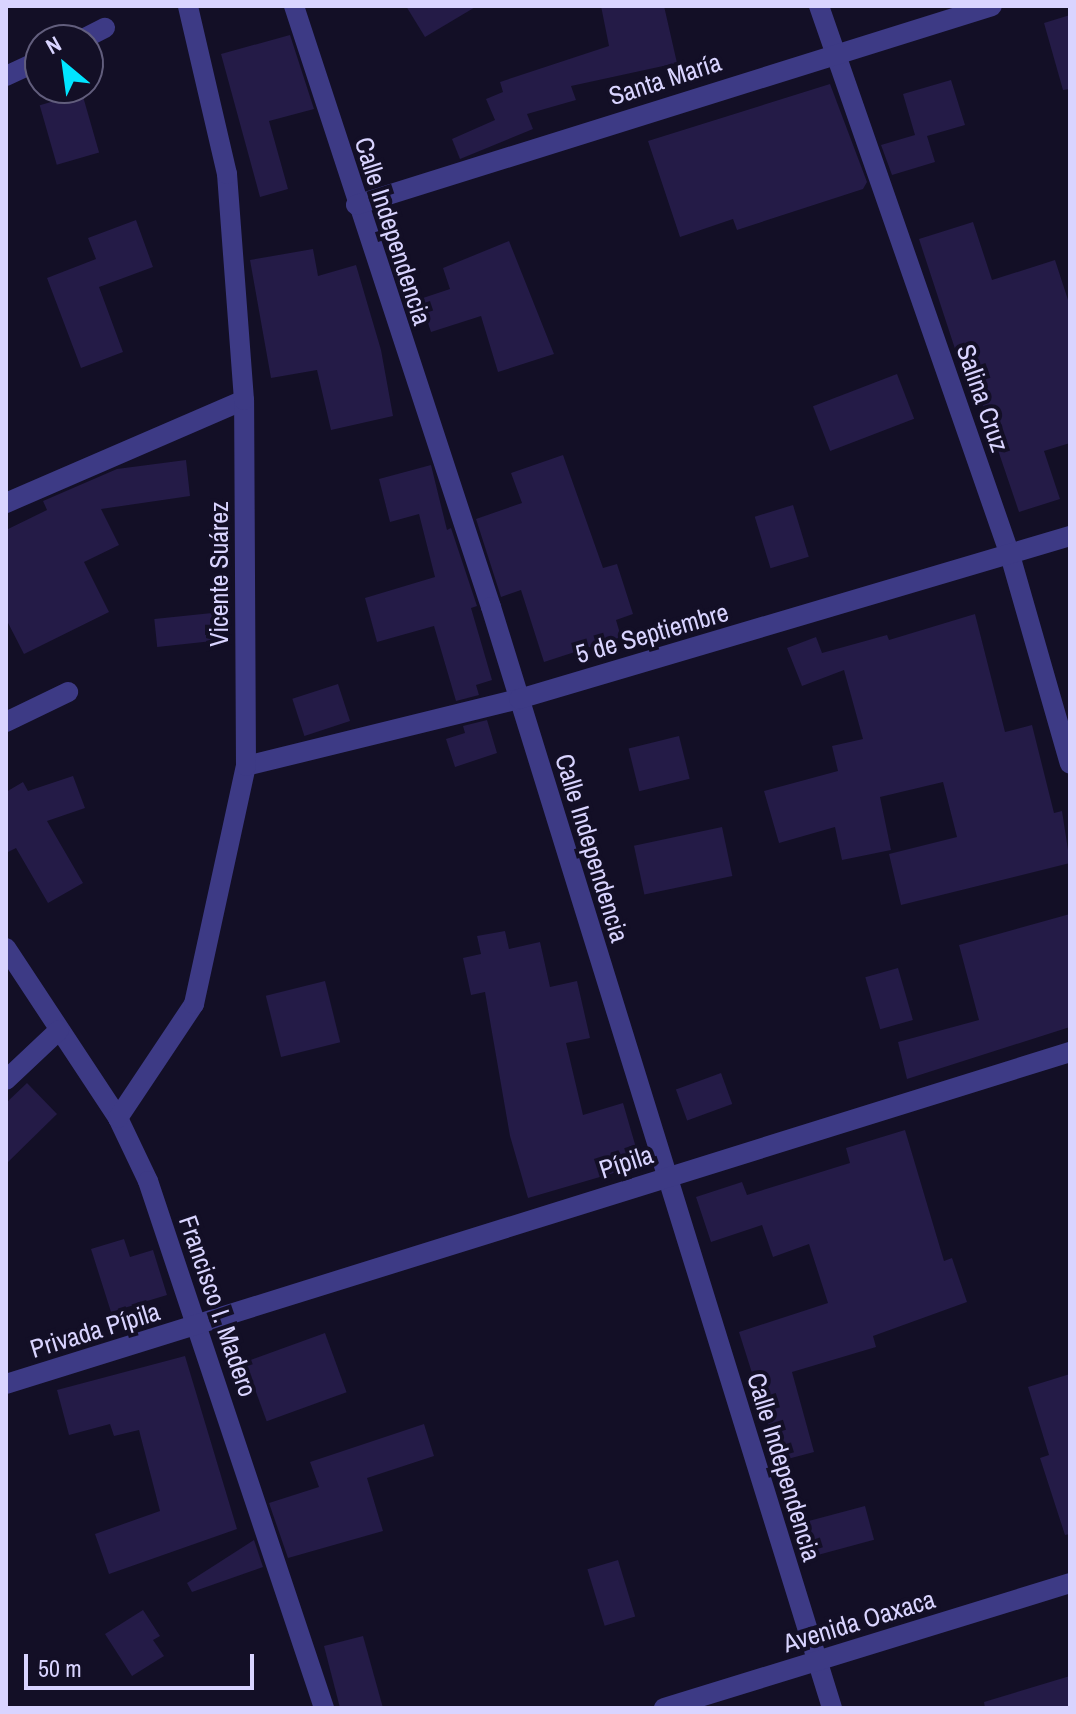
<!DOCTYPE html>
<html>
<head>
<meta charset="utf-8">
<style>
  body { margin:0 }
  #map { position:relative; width:1076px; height:1714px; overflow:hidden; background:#130f26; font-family:"Archivo Narrow",sans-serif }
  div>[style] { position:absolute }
  .building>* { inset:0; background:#241b47; transform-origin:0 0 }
  .minor>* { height:20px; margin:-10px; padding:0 10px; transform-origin:10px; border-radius:10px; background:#3d3a85 }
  span { translate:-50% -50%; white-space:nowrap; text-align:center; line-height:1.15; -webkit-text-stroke:8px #130f26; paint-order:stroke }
  .street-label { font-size:26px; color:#d9d4ff }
  .frame { position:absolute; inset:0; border:8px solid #d9d4ff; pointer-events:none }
  .north { position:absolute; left:24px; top:24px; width:80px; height:80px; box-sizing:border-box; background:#130f26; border:2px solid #625e7d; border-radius:50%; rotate:331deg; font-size:22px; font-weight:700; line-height:32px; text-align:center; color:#d9d4ff }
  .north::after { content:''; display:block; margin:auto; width:28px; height:36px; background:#00e5ff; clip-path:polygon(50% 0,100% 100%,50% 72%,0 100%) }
  .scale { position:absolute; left:24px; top:1654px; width:230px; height:36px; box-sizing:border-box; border:4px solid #d9d4ff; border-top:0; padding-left:10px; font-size:24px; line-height:28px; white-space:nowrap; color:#d9d4ff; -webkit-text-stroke:6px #130f26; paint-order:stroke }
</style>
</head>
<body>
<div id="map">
  <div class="building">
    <div style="clip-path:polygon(406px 6px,477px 6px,425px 37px)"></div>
    <div style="clip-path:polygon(601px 6px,664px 6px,677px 63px,571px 86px,576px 100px,527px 114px,533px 129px,460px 159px,452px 139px,495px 120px,486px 99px,503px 92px,500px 82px,609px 46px)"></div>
    <div style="clip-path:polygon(1070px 15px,1070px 89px,1063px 90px,1044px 23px)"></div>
    <div style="clip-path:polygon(290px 35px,314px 109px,269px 121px,288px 189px,260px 197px,221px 54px)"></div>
    <div style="clip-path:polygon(951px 80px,965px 125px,927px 136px,935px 162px,892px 175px,881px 145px,915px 135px,903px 94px)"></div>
    <div style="clip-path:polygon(830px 84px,867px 182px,863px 189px,737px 230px,733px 219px,680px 237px,648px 141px)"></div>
    <div style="left:82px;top:93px;width:62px;height:44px;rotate:74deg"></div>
    <div style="clip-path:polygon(136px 220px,153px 267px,99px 287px,123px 352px,81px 368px,47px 278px,96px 259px,88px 238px)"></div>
    <div style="clip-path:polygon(973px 222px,992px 280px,1055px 260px,1070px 306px,1070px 443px,1044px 451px,1060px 499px,1019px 512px,966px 356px,958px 358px,919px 239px)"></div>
    <div style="clip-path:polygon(509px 241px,554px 354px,498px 372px,481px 316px,431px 332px,420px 299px,450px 289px,443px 268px)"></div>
    <div style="clip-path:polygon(313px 249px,318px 276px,356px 265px,381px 350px,393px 416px,331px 430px,317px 370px,271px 378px,250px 260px)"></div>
    <div style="left:897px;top:374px;width:48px;height:90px;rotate:69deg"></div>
    <div style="clip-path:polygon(563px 455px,603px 568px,617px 564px,633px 614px,616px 620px,621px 637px,544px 662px,521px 590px,501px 597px,476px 519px,522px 503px,511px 473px)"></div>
    <div style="clip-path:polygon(186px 460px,190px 496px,101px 509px,119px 545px,84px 562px,109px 612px,24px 654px,6px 619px,6px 530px,47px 510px,43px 501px,117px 469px)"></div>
    <div style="clip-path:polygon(431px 465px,447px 530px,451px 528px,477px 606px,471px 608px,492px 680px,476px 685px,479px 695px,456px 701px,434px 626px,377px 642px,365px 598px,435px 577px,419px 514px,390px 522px,379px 479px)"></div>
    <div style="left:793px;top:505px;width:54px;height:40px;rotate:73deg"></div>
    <div style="left:212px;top:613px;width:28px;height:58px;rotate:84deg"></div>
    <div style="clip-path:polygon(975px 614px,1005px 732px,1032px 725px,1054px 813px,1062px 811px,1070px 863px,901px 905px,889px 854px,957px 837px,943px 782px,880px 797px,891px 850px,842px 860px,835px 827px,779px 843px,764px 791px,838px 771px,832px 746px,863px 739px,844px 670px,802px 686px,787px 648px,816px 637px,822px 653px,887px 635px,889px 640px)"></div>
    <div style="left:338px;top:684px;width:39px;height:48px;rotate:72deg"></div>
    <div style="clip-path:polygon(487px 720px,497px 753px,455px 767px,446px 739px,465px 733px,463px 726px)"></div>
    <div style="left:679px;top:736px;width:44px;height:52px;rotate:76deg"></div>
    <div style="clip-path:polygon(73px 776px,85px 808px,47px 821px,83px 883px,48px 903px,16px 848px,6px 853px,6px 792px,23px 782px,28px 791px)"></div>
    <div style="left:722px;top:827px;width:50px;height:90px;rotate:78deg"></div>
    <div style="clip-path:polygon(1070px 914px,1070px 1027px,907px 1079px,898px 1042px,979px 1020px,959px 945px)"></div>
    <div style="clip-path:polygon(505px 931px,509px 949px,540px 942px,550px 987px,577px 981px,590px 1038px,566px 1043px,583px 1115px,623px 1103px,641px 1165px,528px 1198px,510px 1136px,485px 992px,471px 995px,463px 958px,481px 954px,477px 936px)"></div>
    <div style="left:898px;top:968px;width:54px;height:34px;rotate:74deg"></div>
    <div style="left:325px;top:981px;width:63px;height:61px;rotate:76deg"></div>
    <div style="left:721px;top:1073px;width:33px;height:48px;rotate:70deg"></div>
    <div style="clip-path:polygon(27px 1083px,57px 1114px,6px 1164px,6px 1103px)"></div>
    <div style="clip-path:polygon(905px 1130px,944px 1261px,952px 1258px,967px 1302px,873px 1336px,876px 1347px,792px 1372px,814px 1452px,780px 1461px,739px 1332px,828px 1303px,809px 1244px,773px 1257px,762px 1225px,711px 1242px,696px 1197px,742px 1182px,747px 1195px,850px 1163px,846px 1148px)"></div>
    <div style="clip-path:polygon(124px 1239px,130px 1257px,153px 1250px,167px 1295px,111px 1312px,91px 1249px)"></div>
    <div style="left:325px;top:1333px;width:63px;height:85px;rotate:70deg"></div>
    <div style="clip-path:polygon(185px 1356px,237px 1529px,109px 1574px,95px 1534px,160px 1511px,139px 1430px,114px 1436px,110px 1424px,69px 1435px,57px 1390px)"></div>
    <div style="clip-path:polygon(1070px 1374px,1070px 1534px,1065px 1535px,1040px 1458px,1049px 1455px,1028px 1387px)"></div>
    <div style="clip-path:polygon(424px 1424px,434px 1456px,367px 1478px,383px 1531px,288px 1558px,269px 1503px,319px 1487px,310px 1462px)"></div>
    <div style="left:865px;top:1506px;width:35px;height:65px;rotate:75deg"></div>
    <div style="clip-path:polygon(254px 1540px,263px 1567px,192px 1592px,187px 1583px)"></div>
    <div style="left:618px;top:1560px;width:59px;height:32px;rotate:73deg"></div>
    <div style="clip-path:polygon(143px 1610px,160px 1636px,153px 1640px,164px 1656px,132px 1676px,105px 1634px)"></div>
    <div style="clip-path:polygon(363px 1636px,383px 1708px,340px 1708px,324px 1646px)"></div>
    <div style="clip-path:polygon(1070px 1676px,1070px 1708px,985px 1708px,984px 1702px)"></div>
  </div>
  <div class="minor">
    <div style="left:294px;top:6px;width:632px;rotate:71.85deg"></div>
    <div style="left:491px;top:607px;width:1153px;rotate:72.79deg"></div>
    <div style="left:819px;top:6px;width:581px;rotate:70.82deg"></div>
    <div style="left:1010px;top:555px;width:217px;rotate:74deg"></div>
    <div style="left:81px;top:40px;width:27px;rotate:-27deg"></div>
    <div style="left:6px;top:76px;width:38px;rotate:-25deg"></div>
    <div style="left:356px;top:205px;width:666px;rotate:-17.37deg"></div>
    <div style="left:6px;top:503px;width:259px;rotate:-23.4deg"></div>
    <div style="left:6px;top:722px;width:69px;rotate:-25.8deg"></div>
    <div style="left:246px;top:766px;width:281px;rotate:-13.8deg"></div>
    <div style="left:519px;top:699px;width:575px;rotate:-16.48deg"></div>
    <div style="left:6px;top:948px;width:204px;rotate:56.6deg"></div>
    <div style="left:118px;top:1118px;width:70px;rotate:64.5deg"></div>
    <div style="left:148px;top:1181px;width:556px;rotate:71.53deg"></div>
    <div style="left:6px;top:1080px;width:73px;rotate:-43.3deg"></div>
    <div style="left:118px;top:1118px;width:137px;rotate:-56.3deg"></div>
    <div style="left:194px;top:1004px;width:244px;rotate:-77.7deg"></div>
    <div style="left:246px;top:766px;width:366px;rotate:-90.3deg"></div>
    <div style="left:244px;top:400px;width:227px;rotate:-94.3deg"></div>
    <div style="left:227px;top:174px;width:172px;rotate:-103.1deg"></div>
    <div style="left:6px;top:1384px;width:1115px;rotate:-17.33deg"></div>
    <div style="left:664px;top:1708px;width:425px;rotate:-17.1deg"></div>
  </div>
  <div class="street-label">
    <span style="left:665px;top:79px;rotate:-18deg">Santa María</span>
    <span style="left:393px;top:231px;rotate:72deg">Calle Independencia</span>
    <span style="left:983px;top:398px;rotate:71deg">Salina Cruz</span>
    <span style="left:219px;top:574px;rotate:-90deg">Vicente Suárez</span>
    <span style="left:652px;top:633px;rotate:-16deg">5 de Septiembre</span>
    <span style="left:592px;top:848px;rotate:73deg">Calle Independencia</span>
    <span style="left:626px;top:1162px;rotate:-18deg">Pípila</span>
    <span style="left:218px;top:1306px;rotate:71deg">Francisco I. Madero</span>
    <span style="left:95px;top:1330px;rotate:-17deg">Privada Pípila</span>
    <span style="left:784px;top:1467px;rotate:73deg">Calle Independencia</span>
    <span style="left:859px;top:1621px;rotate:-17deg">Avenida Oaxaca</span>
  </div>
  <div class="frame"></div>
  <div class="north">N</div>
  <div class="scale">50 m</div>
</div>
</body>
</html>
